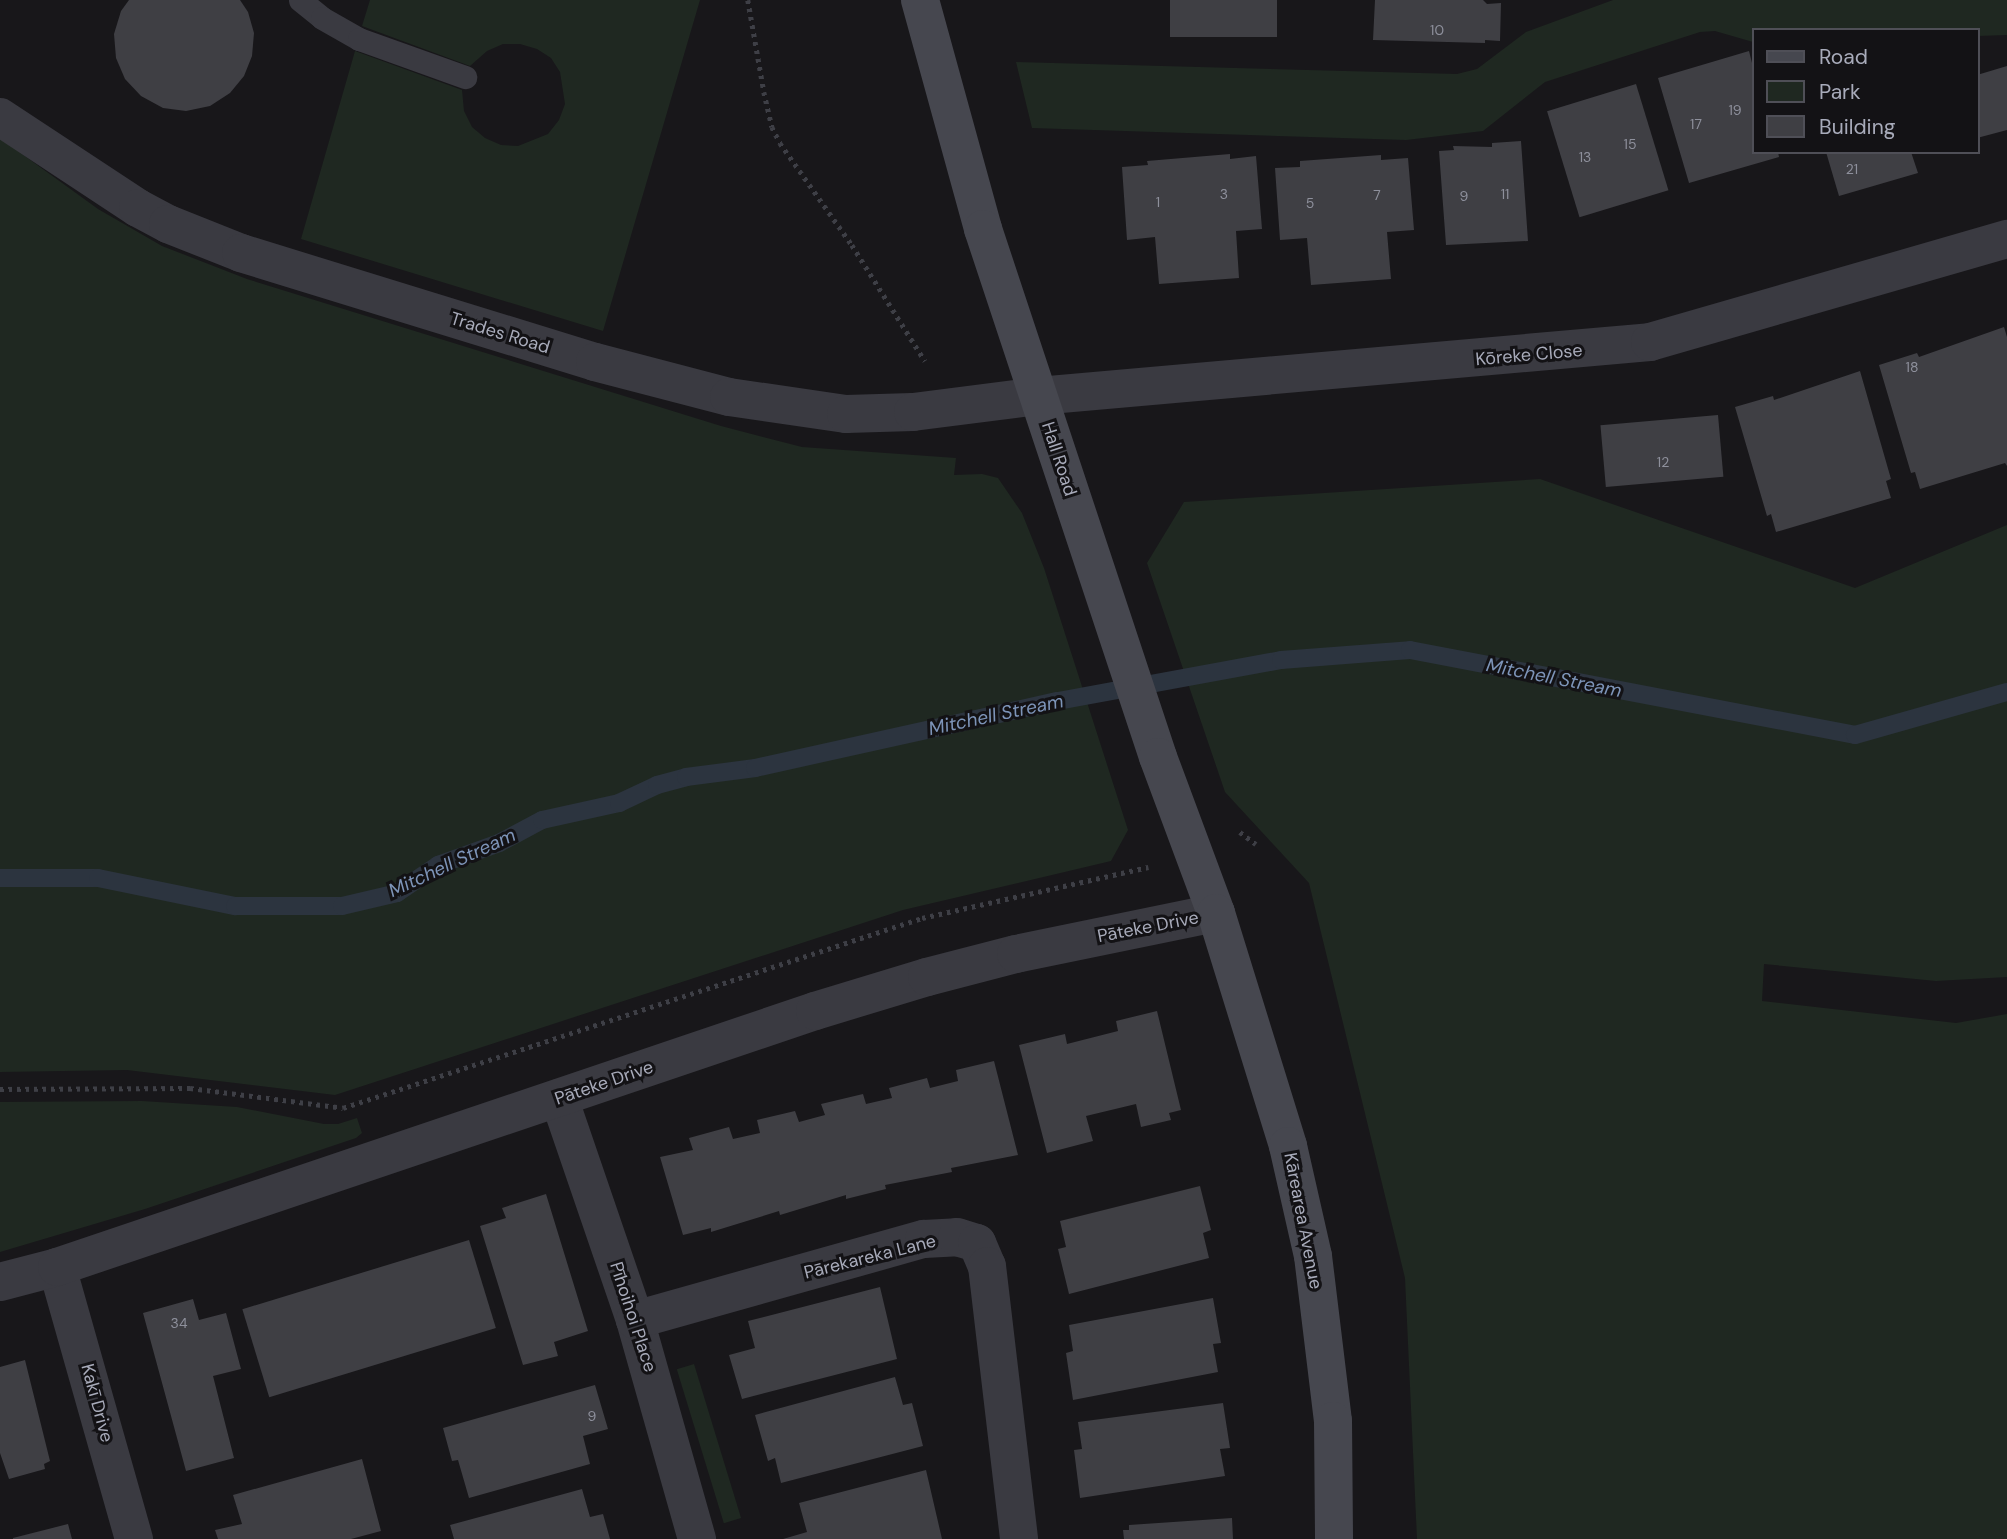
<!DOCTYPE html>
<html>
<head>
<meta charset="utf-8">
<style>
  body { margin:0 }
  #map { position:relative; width:2007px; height:1539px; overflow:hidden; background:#18171a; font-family:"DM Sans",sans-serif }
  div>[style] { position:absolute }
  .green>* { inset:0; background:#1f2821; transform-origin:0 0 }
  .stream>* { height:18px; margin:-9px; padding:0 9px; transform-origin:9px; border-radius:9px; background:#2c343f }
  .building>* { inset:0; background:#3f3f44; transform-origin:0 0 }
  .path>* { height:4.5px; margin-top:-2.25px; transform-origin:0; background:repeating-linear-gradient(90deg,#3e3f46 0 3.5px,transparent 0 8.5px) }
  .lane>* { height:23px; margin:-11.5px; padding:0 11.5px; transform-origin:11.5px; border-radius:11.5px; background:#3a3a41 }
  .street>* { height:38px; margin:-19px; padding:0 19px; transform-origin:19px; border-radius:19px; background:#3a3a41 }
  .secondary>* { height:38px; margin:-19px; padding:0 19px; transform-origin:19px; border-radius:19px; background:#46474f }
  span { translate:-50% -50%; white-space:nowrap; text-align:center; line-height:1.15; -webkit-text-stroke:6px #131215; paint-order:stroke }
  .number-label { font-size:14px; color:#8e909c }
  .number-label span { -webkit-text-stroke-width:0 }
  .street-label { font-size:18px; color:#a8abba }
  .water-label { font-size:19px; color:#7d94b8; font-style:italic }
  .legend { position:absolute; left:1752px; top:28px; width:228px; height:126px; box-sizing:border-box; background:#131215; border:2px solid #4f4f57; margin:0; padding:9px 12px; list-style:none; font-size:21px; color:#a8abba }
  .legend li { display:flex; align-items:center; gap:14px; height:35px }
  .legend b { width:35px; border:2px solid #4f4f57 }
</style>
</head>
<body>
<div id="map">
  <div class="green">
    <div style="clip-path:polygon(370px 0,700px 0,603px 331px,301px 239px,355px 51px,462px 90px,464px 111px,472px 127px,485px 138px,501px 145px,518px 146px,548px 134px,559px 120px,565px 104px,560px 72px,551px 58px,537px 49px,520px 44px,503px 44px,487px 51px,470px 66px,362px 26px)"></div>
    <div style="clip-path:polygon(1613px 0,2007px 0,2007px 35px,1977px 36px,1977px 30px,1753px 30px,1753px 42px,1715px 31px,1700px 32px,1545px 82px,1483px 131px,1406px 140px,1032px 128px,1016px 62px,1457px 74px,1477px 69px,1526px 32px)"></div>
    <div style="clip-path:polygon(0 138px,98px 209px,162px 246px,247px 279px,721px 426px,802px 447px,956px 458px,954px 475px,982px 474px,998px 478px,1022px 513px,1044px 568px,1128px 830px,1111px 861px,903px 910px,335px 1095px,127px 1070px,0 1072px)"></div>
    <div style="clip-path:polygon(1540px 479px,1855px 588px,2007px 525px,2007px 977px,1936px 981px,1764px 964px,1762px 1001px,1956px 1023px,2007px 1014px,2007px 1539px,1417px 1539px,1405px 1278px,1309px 883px,1225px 792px,1147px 563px,1184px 502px)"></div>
    <div style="clip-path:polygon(142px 1101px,237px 1107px,324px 1124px,338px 1124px,357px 1118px,362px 1133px,356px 1138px,145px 1209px,0 1252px,0 1102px)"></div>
    <div style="left:694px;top:1364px;width:161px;height:18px;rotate:73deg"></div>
  </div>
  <div class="stream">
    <div style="left:0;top:878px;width:98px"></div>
    <div style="left:98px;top:878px;width:140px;rotate:11.6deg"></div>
    <div style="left:235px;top:906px;width:107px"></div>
    <div style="left:342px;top:906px;width:57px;rotate:-13.3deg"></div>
    <div style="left:397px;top:893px;width:50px;rotate:-34.3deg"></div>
    <div style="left:438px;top:865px;width:65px;rotate:-19.8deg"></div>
    <div style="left:499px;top:843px;width:49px;rotate:-28.1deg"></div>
    <div style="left:542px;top:820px;width:79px;rotate:-12.4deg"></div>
    <div style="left:619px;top:803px;width:42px;rotate:-25.3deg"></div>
    <div style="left:657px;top:785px;width:30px;rotate:-15deg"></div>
    <div style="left:686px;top:777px;width:70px;rotate:-7.4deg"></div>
    <div style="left:755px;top:768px;width:310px;rotate:-12.5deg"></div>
    <div style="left:1058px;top:701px;width:227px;rotate:-10.4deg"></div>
    <div style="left:1281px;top:660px;width:129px;rotate:-4.4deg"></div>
    <div style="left:1410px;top:650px;width:453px;rotate:10.8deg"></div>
    <div style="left:1855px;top:735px;width:158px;rotate:-15.8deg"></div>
  </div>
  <div class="building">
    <div style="clip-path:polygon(129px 0,240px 0,248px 12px,254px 33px,252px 56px,244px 76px,230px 93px,210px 106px,186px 111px,163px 108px,141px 96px,125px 79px,116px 58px,114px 34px,121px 11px)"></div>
    <div style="left:1170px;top:0;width:107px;height:37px"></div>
    <div style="clip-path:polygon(1375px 0,1483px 0,1487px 4px,1501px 3px,1500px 41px,1485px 40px,1485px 43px,1373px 40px)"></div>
    <div style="clip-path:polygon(1749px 51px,1753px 67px,1753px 152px,1778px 152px,1779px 157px,1689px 183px,1658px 78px)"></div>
    <div style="clip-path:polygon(2007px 66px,2007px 130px,1977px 138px,1977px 75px)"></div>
    <div style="left:1636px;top:84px;width:111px;height:93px;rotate:73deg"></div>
    <div style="clip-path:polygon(1521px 141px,1528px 241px,1446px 245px,1439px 151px,1454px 150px,1453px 146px,1492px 147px,1492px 143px)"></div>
    <div style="clip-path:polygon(1826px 152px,1911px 152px,1918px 173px,1839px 196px)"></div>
    <div style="clip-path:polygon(1230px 154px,1230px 159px,1256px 156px,1262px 229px,1236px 231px,1239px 278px,1159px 284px,1155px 237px,1127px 240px,1122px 167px,1148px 165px,1147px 161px)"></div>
    <div style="clip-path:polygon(1381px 155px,1381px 160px,1408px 158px,1414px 230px,1387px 232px,1391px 279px,1311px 285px,1307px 238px,1280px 240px,1275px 168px,1300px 167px,1300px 161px)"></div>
    <div style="clip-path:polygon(2004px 327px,2007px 337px,2007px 466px,2005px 463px,1920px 489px,1915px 472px,1911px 473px,1879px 365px,1917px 353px,1919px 357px)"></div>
    <div style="clip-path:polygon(1860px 371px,1891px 479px,1886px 481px,1891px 498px,1776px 532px,1771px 514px,1767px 516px,1735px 407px,1773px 396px,1774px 400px)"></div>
    <div style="left:1718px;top:415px;width:62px;height:118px;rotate:85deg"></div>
    <div style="clip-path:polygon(1157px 1011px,1181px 1110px,1169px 1113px,1171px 1120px,1141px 1127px,1136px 1104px,1086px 1116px,1093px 1141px,1047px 1153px,1019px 1045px,1065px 1034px,1067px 1044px,1118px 1031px,1116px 1021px)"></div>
    <div style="clip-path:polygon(994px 1061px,1018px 1155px,951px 1168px,952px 1172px,885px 1185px,886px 1189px,846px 1199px,846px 1195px,780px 1215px,779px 1211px,711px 1232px,711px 1228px,683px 1235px,660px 1157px,693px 1150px,689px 1138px,729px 1127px,733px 1139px,760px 1133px,757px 1120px,795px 1111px,799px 1122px,825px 1115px,821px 1104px,863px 1094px,866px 1104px,892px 1098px,889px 1088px,927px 1078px,930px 1088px,958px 1081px,956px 1070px)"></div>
    <div style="clip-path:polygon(1200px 1186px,1211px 1230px,1203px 1233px,1209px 1258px,1069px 1294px,1058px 1249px,1066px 1247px,1060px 1221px)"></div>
    <div style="clip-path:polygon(546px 1194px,588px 1331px,554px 1342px,558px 1356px,523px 1365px,480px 1226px,506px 1218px,502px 1208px)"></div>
    <div style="left:469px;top:1240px;width:92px;height:237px;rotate:73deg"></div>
    <div style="clip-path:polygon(880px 1287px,897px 1359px,742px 1399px,729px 1355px,755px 1348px,748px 1321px)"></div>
    <div style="clip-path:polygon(1213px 1298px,1221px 1343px,1213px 1344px,1218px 1372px,1073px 1400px,1066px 1353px,1073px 1351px,1069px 1325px)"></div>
    <div style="clip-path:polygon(193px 1299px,199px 1320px,226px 1313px,241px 1369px,213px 1376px,234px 1458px,186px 1471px,143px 1313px)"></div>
    <div style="clip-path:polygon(25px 1360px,50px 1461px,44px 1464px,45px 1469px,9px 1479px,0 1453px,0 1367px)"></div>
    <div style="clip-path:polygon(895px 1377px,903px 1405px,912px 1403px,923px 1446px,781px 1483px,775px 1458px,768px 1461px,755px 1415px)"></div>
    <div style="clip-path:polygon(595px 1385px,608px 1429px,583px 1436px,590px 1464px,469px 1498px,458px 1460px,452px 1461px,443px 1428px)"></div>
    <div style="clip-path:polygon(1223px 1403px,1230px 1448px,1220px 1449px,1225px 1476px,1080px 1498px,1074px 1450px,1082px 1449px,1078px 1422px)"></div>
    <div style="clip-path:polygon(362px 1459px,381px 1531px,351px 1539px,218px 1539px,215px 1530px,242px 1524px,233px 1495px)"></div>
    <div style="clip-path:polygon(926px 1470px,942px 1539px,783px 1539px,807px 1532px,799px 1503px)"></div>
    <div style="clip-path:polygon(582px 1489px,590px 1517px,603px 1514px,610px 1539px,454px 1539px,450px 1525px)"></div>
    <div style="clip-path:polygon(1232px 1518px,1233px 1539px,1124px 1539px,1123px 1530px,1129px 1530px,1129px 1525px)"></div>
    <div style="clip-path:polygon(68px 1524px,72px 1539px,13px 1539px,13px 1538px)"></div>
  </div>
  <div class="path">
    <div style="left:748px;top:0;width:93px;rotate:80.1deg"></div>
    <div style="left:764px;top:92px;width:36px;rotate:77deg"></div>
    <div style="left:772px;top:127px;width:18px;rotate:63deg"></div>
    <div style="left:780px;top:143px;width:125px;rotate:54.8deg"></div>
    <div style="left:852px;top:245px;width:137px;rotate:57.8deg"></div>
    <div style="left:1240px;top:832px;width:20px;rotate:37deg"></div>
    <div style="left:0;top:1089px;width:190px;rotate:-0.3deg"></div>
    <div style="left:190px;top:1088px;width:154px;rotate:7.4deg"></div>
    <div style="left:343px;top:1108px;width:609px;rotate:-18.17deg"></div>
    <div style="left:922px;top:918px;width:232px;rotate:-12.7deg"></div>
  </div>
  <div class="lane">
    <div style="left:300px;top:0;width:28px;rotate:39deg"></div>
    <div style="left:322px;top:18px;width:43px;rotate:29.6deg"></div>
    <div style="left:359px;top:39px;width:113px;rotate:19.7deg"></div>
  </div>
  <div class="street">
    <div style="left:0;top:117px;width:165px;rotate:33.4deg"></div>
    <div style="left:138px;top:208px;width:34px;rotate:28deg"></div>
    <div style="left:168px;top:224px;width:79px;rotate:21.7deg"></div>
    <div style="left:241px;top:253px;width:370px;rotate:17.1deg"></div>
    <div style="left:595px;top:362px;width:138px;rotate:14.6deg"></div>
    <div style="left:729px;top:397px;width:118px;rotate:8.3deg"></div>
    <div style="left:846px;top:414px;width:67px;rotate:-1.7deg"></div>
    <div style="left:913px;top:412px;width:126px;rotate:-7.3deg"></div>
    <div style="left:1038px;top:396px;width:614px;rotate:-5.04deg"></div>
    <div style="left:1650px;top:342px;width:372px;rotate:-16.1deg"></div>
    <div style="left:559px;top:1098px;width:235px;rotate:71.1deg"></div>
    <div style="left:635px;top:1320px;width:228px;rotate:74.2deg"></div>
    <div style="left:57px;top:1267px;width:283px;rotate:74.2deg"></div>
    <div style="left:0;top:1282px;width:59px;rotate:-14.7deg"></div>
    <div style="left:57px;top:1267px;width:800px;rotate:-18.66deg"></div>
    <div style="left:815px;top:1011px;width:117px;rotate:-16.9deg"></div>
    <div style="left:927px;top:977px;width:92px;rotate:-14.5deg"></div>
    <div style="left:1016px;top:954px;width:204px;rotate:-11.6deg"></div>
    <div style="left:635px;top:1320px;width:300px;rotate:-15.7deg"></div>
    <div style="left:924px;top:1239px;width:33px;rotate:-3deg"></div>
    <div style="left:957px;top:1237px;width:21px;rotate:17deg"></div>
    <div style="left:977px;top:1243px;width:25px;rotate:67deg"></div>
    <div style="left:987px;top:1266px;width:275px;rotate:83.3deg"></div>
  </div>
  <div class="secondary">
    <div style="left:920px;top:0;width:238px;rotate:74.6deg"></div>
    <div style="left:983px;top:229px;width:556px;rotate:71.66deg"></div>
    <div style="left:1158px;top:757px;width:166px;rotate:69.6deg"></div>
    <div style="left:1216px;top:913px;width:244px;rotate:72.8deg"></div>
    <div style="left:1288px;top:1146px;width:113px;rotate:77.2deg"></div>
    <div style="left:1313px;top:1256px;width:166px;rotate:83.1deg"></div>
    <div style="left:1333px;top:1421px;width:118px;rotate:89.5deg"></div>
  </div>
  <div class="number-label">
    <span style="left:1437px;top:30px">10</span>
    <span style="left:1735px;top:110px">19</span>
    <span style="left:1696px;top:124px">17</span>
    <span style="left:1630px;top:144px">15</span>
    <span style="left:1585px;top:157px">13</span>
    <span style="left:1852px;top:169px">21</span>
    <span style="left:1224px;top:194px">3</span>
    <span style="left:1505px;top:194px">11</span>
    <span style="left:1377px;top:195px">7</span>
    <span style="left:1464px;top:196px">9</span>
    <span style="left:1158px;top:202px">1</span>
    <span style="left:1310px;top:203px">5</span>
    <span style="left:1912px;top:367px">18</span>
    <span style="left:1663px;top:462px">12</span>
    <span style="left:179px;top:1323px">34</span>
    <span style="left:592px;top:1416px">9</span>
  </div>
  <div class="street-label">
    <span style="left:500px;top:333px;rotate:17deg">Trades Road</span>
    <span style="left:1529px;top:355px;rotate:-5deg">Kōreke Close</span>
    <span style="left:1059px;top:459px;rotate:72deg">Hall Road</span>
    <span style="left:1148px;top:927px;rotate:-11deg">Pāteke Drive</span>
    <span style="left:604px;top:1083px;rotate:-19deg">Pāteke Drive</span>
    <span style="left:1303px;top:1221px;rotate:79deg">Kārearea Avenue</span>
    <span style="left:870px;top:1257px;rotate:-14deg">Pārekareka Lane</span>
    <span style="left:633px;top:1317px;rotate:72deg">Pīhoihoi Place</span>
    <span style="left:97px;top:1403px;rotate:75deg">Kakī Drive</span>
  </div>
  <div class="water-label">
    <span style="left:1554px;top:678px;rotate:11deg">Mitchell Stream</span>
    <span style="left:996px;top:715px;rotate:-12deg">Mitchell Stream</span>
    <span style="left:452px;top:863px;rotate:-25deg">Mitchell Stream</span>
  </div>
  <ul class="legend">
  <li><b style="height:9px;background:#46474f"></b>Road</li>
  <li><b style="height:19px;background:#1f2821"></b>Park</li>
  <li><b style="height:19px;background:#3f3f44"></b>Building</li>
  </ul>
</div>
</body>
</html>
